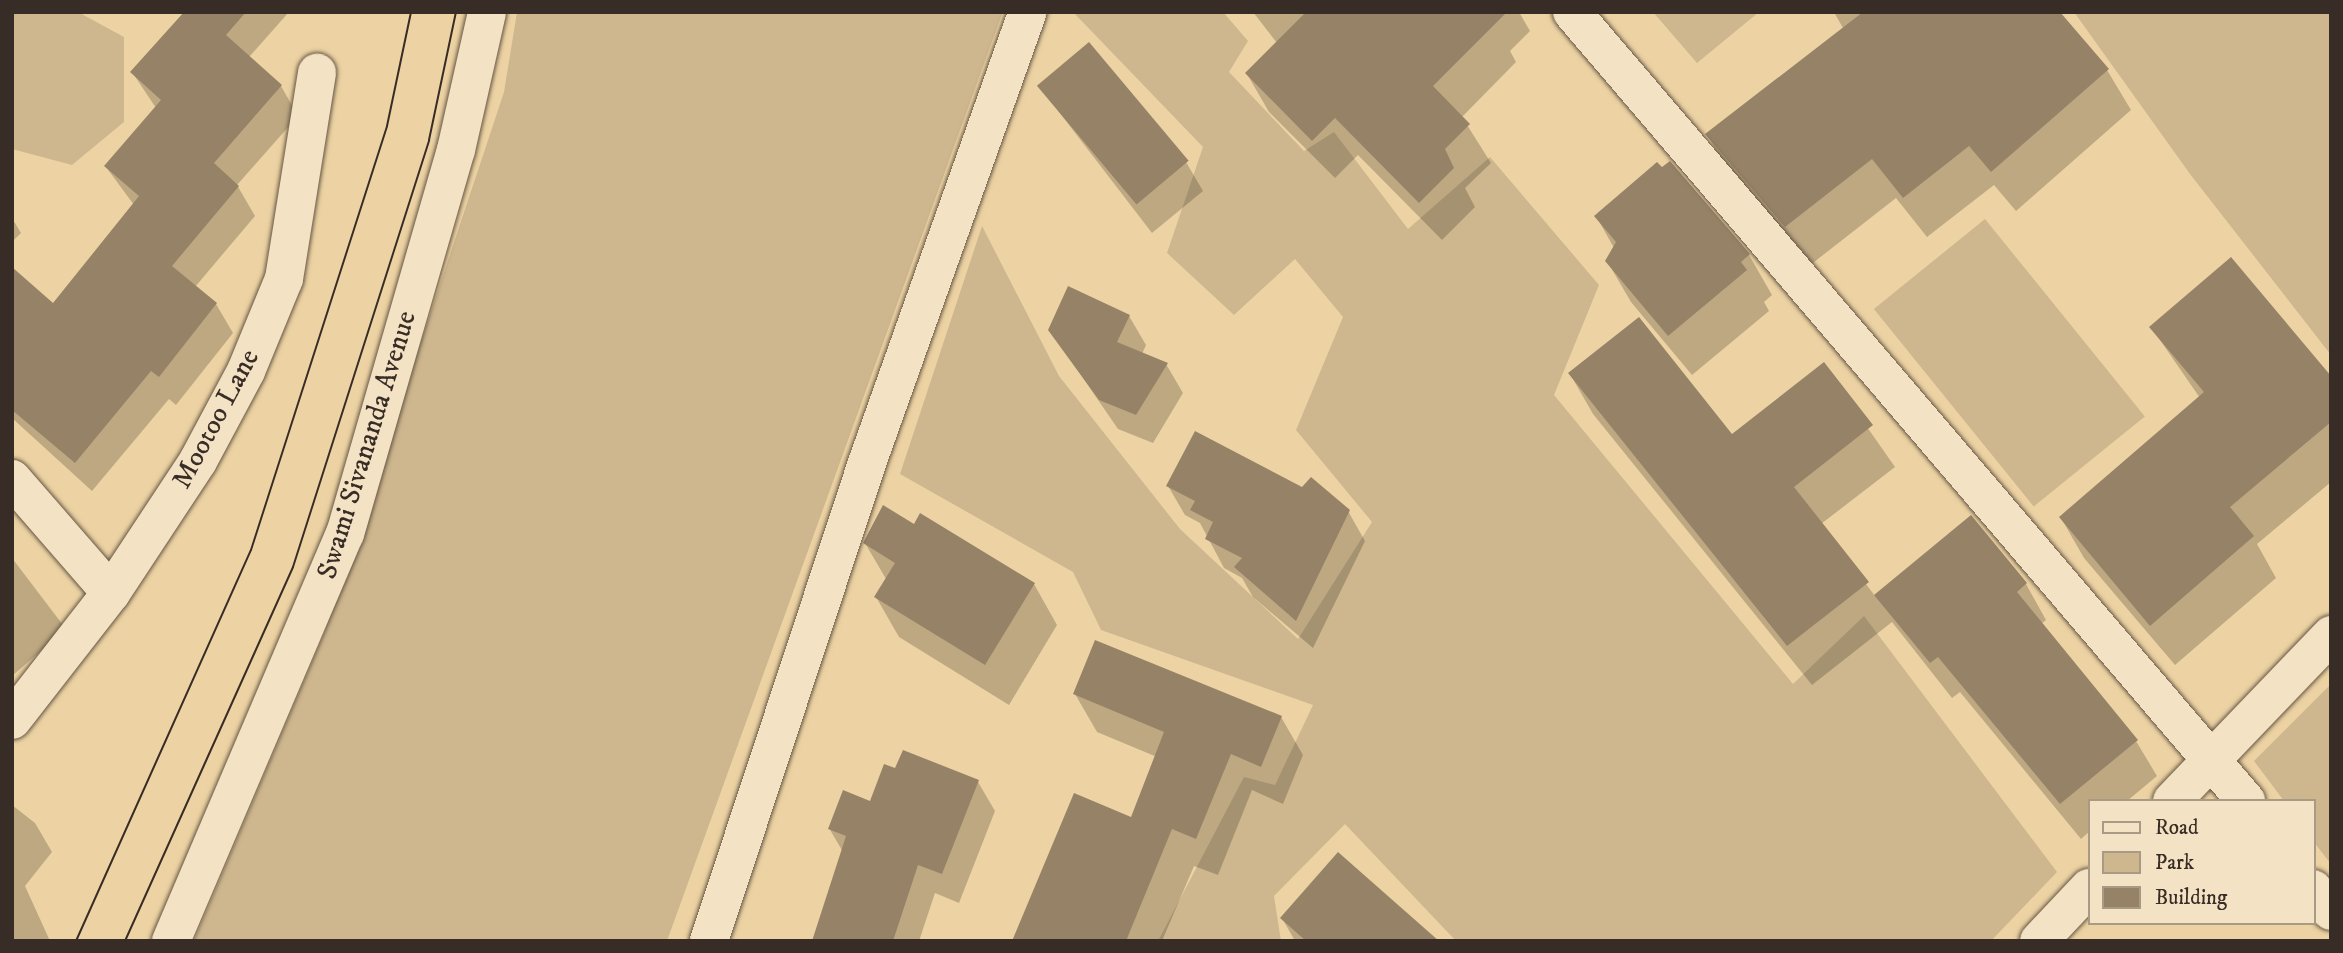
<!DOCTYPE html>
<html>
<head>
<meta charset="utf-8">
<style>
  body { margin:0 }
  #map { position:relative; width:2343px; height:953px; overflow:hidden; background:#edd3a3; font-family:"IM FELL DW Pica",serif }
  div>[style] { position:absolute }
  .green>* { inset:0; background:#ceb78e; transform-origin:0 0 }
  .shadow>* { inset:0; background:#0003 }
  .building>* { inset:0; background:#968367; transform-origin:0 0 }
  .roads { filter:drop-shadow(0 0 2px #655645) drop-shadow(0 0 2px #655645) }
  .street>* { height:38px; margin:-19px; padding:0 19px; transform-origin:19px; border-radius:19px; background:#f3e2c3 }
  .secondary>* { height:38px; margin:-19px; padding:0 19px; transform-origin:19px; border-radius:19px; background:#f3e2c3 }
  .tram>* { height:2px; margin:-1px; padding:0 1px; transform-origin:1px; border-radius:1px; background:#382d26 }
  span { translate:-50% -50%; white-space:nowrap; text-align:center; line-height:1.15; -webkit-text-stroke:5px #f3e2c3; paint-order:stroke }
  .street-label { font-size:28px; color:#382d26 }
  .frame { position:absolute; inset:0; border:14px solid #382d26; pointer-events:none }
  .legend { position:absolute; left:2088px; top:799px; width:228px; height:126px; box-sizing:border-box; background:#f3e2c3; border:2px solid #a89a84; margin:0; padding:9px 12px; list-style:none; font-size:21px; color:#382d26 }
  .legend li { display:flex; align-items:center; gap:14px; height:35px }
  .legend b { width:35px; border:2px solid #a89a84 }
</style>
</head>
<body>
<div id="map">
  <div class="green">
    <div style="clip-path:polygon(12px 12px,78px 12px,124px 37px,124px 122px,72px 165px,12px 149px)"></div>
    <div style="clip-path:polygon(517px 12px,1002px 14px,667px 941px,194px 941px,324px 634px,504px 92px)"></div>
    <div style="clip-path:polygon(1073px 12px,1223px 12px,1248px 41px,1229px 72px,1304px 151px,1334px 132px,1408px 229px,1490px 157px,1599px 285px,1554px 395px,1793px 684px,1864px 616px,2057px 872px,1991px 941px,1456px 941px,1345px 824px,1274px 896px,1281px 941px,1158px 941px,1244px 777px,1275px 785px,1313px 705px,1101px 630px,1073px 572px,900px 474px,982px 226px,1059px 376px,1180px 529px,1298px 639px,1372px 522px,1296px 430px,1343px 317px,1295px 259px,1234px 315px,1167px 253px,1203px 147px)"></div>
    <div style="clip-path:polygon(1653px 12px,1759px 12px,1697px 63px)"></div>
    <div style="clip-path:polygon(2074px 12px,2331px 12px,2331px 355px,2190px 174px)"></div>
    <div style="left:1985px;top:219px;width:254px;height:143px;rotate:51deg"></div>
    <div style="clip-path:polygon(2331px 684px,2331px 864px,2313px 841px,2313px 801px,2284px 801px,2254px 761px)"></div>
  </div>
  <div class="shadow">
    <div style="clip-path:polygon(186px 12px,289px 12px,249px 57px,281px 86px,298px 116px,237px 185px,255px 216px,195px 287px,216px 304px,233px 333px,176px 405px,169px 399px,92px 491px,12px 418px,12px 270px,53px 305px,134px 205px,106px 167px,156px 108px,132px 72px)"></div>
    <div style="clip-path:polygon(1253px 12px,1519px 12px,1530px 31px,1510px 51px,1516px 62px,1462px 117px,1491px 163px,1465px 188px,1475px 207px,1442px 240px,1358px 155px,1335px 178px,1269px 112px,1247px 74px,1277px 43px)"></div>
    <div style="clip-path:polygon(1834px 12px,2058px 12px,2107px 70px,2131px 110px,2016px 211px,1994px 185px,1927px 237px,1896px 198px,1809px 266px,1730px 175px,1707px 134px,1844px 30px)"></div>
    <div style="clip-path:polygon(1039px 86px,1186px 162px,1203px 191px,1152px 233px)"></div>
    <div style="clip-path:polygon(1670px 163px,1749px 255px,1772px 295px,1764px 302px,1769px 311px,1692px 375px,1631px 302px,1607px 261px,1614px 248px,1596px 216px)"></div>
    <div style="clip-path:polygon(12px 218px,21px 233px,12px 242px)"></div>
    <div style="clip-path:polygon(1129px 316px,1146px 345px,1142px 354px,1166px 364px,1183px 393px,1153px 443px,1118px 429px,1050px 330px)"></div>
    <div style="clip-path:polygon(2151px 327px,2331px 378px,2331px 482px,2257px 544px,2276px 578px,2175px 665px,2084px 558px,2061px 518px,2200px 398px)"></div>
    <div style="clip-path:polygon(1823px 364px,1895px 467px,1821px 524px,1875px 596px,2026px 584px,2046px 620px,2041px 624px,2136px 741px,2157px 776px,2127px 801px,2089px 801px,2089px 832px,2081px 839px,1960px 692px,1952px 698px,1892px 622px,1812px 685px,1593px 414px,1570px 374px,1732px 437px)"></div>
    <div style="clip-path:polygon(1168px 486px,1348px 511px,1365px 541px,1313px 648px,1253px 597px,1242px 578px,1224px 568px,1200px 523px,1185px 515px)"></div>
    <div style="clip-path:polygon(915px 527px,1034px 584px,1057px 625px,1009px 705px,899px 637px,876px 597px,886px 579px,865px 543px)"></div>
    <div style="clip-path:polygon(12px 558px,66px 629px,12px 676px)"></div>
    <div style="clip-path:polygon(1075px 694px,1281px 717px,1303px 755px,1283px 804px,1252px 790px,1218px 875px,1194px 866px,1162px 941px,1013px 941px,1131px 820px,1157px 757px,1097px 732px)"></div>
    <div style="clip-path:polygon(896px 770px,978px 782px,995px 811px,959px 903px,935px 893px,919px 941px,814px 941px,843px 852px,829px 828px,871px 803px)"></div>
    <div style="clip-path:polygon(12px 805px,35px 823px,52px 852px,25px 886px,50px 941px,12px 941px)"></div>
    <div style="clip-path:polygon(1282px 918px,1431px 941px,1295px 941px)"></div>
  </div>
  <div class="building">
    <div style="clip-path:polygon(184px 12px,246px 12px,226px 35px,282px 85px,214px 163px,239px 186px,172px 266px,217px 303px,159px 377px,151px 371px,75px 463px,12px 410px,12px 267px,53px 303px,139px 196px,104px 166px,161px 100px,130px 72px)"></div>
    <div style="clip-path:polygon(1306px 12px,1507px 12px,1433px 86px,1470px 124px,1445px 149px,1454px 168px,1419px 203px,1335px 118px,1312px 141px,1245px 73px)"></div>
    <div style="clip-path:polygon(1863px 12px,2060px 12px,2109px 69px,1991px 172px,1969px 146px,1903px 198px,1872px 159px,1785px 227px,1705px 134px)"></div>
    <div style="left:1089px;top:42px;width:155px;height:68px;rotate:50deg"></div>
    <div style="clip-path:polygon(1670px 161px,1750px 254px,1741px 262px,1747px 270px,1668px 336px,1605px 261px,1616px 242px,1594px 216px,1657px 162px,1662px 167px)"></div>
    <div style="clip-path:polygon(2231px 257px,2331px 376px,2331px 422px,2230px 507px,2254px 536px,2150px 626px,2059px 517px,2204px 392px,2149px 327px)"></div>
    <div style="clip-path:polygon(1068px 286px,1130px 315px,1117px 342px,1168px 363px,1136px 415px,1099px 400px,1048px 330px)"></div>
    <div style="clip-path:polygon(1639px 317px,1732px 434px,1824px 362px,1873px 425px,1794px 487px,1869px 582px,1787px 646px,1568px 373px)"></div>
    <div style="clip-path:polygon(1195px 431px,1302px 487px,1311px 477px,1350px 510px,1296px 621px,1234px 567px,1242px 558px,1205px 539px,1213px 522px,1190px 510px,1195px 501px,1166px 486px)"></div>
    <div style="clip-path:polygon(883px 505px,914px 524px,920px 513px,1035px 583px,985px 665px,874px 597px,895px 563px,863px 543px)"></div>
    <div style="clip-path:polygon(1971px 515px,2027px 583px,2017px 592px,2138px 740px,2060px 804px,1938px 657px,1930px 663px,1874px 595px)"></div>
    <div style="clip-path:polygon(1095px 640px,1282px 716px,1261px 767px,1231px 754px,1196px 839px,1172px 829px,1126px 941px,1012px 941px,1074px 793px,1131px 817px,1164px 732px,1073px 694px)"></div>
    <div style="clip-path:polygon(903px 750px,979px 780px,942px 874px,918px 865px,893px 941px,812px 941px,846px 836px,828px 829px,843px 790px,870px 801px,884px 764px,895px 768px)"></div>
    <div style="clip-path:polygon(1338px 852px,1439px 941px,1306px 941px,1280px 918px)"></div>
  </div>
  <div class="roads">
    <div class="street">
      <div style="left:1572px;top:12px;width:1038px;rotate:49.49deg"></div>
      <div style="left:12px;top:479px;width:151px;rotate:49deg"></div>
      <div style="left:12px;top:720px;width:161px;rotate:-52.1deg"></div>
      <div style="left:111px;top:593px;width:158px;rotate:-56.6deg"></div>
      <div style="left:198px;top:461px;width:102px;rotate:-61.9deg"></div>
      <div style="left:246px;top:371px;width:100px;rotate:-67.6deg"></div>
      <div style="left:284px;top:279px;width:209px;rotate:-80.9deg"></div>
      <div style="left:2172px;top:801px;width:230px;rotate:-46.2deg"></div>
      <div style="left:2313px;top:889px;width:28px;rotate:51deg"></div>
      <div style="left:709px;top:941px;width:503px;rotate:-71.71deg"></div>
      <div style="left:867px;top:463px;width:479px;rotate:-70.4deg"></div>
      <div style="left:2039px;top:941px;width:73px;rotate:-46.7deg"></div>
    </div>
    <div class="secondary">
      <div style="left:171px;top:941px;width:443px;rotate:-66.9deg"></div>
      <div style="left:345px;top:534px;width:400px;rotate:-73.9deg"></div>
      <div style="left:456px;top:150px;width:141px;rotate:-77.3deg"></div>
    </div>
  </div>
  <div class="tram">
    <div style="left:76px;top:941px;width:428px;rotate:-65.9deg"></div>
    <div style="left:251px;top:550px;width:445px;rotate:-72.2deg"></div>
    <div style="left:387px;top:126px;width:116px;rotate:-78.1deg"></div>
    <div style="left:125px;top:941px;width:410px;rotate:-65.8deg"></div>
    <div style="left:293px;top:567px;width:448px;rotate:-72.3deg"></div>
    <div style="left:429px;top:140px;width:131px;rotate:-78.1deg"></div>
  </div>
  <div class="street-label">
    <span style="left:216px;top:419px;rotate:-62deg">Mootoo Lane</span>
    <span style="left:367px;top:445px;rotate:-73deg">Swami Sivananda Avenue</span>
  </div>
  <div class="frame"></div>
  <ul class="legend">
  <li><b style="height:9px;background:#f3e2c3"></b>Road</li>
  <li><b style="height:19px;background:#ceb78e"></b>Park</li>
  <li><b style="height:19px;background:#968367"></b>Building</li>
  </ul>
</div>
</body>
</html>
